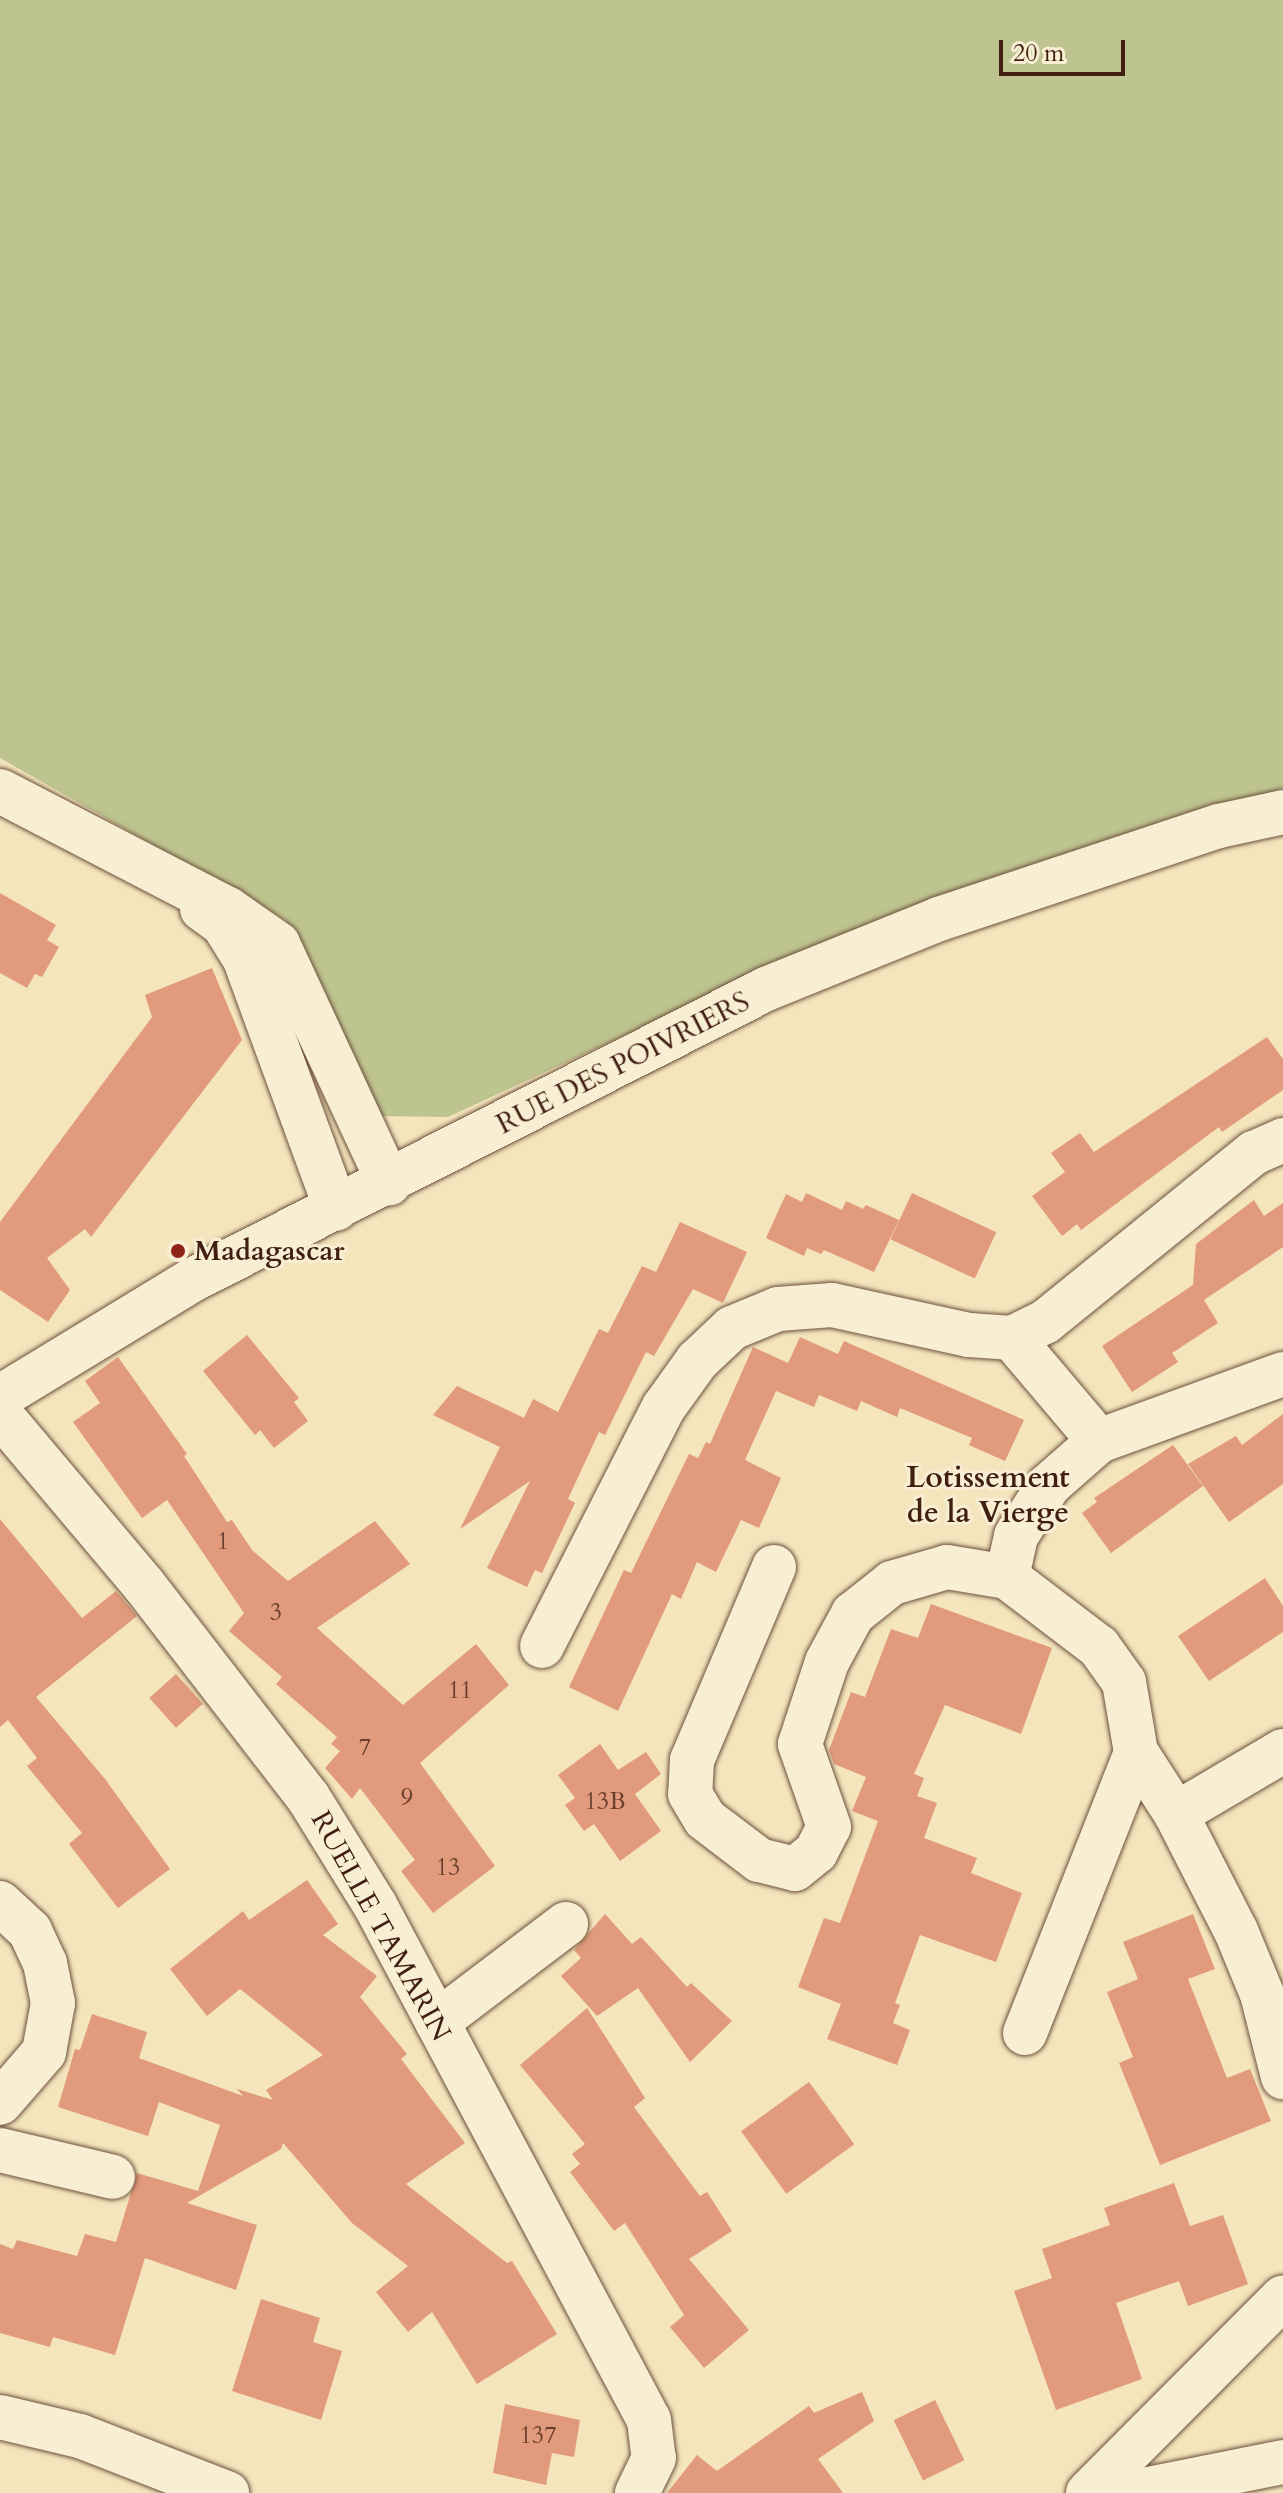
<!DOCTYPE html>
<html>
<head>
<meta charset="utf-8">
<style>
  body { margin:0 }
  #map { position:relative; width:1283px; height:2493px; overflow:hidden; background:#f4e5bd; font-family:Cardo,serif }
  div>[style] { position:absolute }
  .green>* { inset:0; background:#bec48f }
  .building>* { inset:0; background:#e19a7b; transform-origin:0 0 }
  .roads { filter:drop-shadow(0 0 2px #6d503c) drop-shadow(0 0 2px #6d503c) }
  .minor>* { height:44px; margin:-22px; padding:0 22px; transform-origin:22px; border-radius:22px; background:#f8eed4 }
  .dots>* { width:22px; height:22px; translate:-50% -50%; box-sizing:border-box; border:4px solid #f8eed4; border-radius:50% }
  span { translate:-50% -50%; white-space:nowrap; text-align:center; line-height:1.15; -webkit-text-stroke:6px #f8eed4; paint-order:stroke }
  .number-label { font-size:24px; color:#683e2c }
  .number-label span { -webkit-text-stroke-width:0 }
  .street-label { font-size:28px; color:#401f11 }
  .poi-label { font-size:28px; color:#401f11; font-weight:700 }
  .left { translate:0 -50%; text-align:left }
  .neighbourhood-label { font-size:30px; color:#401f11; font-weight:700 }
  .scale { position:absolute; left:999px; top:40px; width:126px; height:36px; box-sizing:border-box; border:4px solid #401f11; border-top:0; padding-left:10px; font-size:24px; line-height:28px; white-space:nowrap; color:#401f11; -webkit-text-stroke:6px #f8eed4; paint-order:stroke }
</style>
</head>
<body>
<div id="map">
  <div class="green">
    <div style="clip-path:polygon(0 0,1283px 0,1283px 788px,810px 949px,448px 1117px,377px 1116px,286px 920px,0 758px)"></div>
  </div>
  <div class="building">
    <div style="clip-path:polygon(0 893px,56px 925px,47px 940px,59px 947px,42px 977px,35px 974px,27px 988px,0 973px)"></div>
    <div style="clip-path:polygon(212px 968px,242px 1040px,91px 1237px,85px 1229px,47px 1258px,70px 1290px,48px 1322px,0 1290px,0 1222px,152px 1017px,145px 995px)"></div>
    <div style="clip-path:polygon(1267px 1037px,1283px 1059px,1283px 1090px,1222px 1132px,1219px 1127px,1081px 1230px,1077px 1224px,1062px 1236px,1032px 1196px,1065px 1172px,1051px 1153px,1080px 1133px,1094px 1152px)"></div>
    <div style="clip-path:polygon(806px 1193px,842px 1210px,846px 1201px,863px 1209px,866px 1205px,899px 1220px,874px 1272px,824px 1250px,821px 1254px,807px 1248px,804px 1256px,766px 1238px,786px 1194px,802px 1202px)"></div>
    <div style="left:912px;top:1193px;width:93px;height:51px;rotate:25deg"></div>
    <div style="clip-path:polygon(1254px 1200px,1264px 1216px,1283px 1203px,1283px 1247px,1204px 1300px,1218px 1323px,1172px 1353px,1178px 1362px,1132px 1392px,1102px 1346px,1193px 1285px,1196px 1244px)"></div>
    <div style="clip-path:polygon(680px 1222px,747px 1252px,723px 1303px,693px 1289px,654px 1356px,646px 1352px,605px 1435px,599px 1432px,568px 1499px,575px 1503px,542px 1573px,535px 1570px,527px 1587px,487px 1568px,530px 1481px,460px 1529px,500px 1447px,433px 1415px,457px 1386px,524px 1418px,533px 1399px,558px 1412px,599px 1329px,608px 1333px,642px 1266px,656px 1272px)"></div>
    <div style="clip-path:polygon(247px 1335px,299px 1398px,294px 1402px,308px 1421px,274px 1448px,260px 1430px,255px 1435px,203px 1371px)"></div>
    <div style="clip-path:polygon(800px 1337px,838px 1354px,844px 1341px,1024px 1420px,1005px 1461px,969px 1445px,972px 1438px,900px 1408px,897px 1417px,861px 1401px,857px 1411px,819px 1395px,814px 1407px,776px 1391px,745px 1460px,781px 1478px,759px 1528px,741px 1520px,716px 1572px,697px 1562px,681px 1599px,672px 1594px,618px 1711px,569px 1687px,624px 1570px,631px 1573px,689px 1454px,698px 1458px,706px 1442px,710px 1444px,753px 1347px,788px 1363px)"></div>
    <div style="clip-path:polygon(118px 1357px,187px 1454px,184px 1456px,227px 1522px,232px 1520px,252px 1550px,288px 1581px,375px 1521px,410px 1564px,317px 1628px,403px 1705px,476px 1644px,509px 1685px,420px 1763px,495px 1866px,433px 1913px,401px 1871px,415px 1860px,360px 1788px,352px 1799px,325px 1768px,340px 1751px,331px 1744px,337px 1737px,276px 1684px,282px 1677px,229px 1631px,244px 1613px,167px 1500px,142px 1518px,73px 1422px,100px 1403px,85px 1381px)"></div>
    <div style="clip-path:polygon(1283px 1414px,1283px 1484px,1229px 1522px,1188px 1464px,1236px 1436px,1242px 1445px)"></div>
    <div style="clip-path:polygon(1173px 1445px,1203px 1486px,1111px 1553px,1082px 1513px,1097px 1502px,1094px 1498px)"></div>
    <div style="clip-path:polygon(0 1519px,82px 1618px,116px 1591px,137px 1616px,36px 1697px,105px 1779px,170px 1869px,118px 1908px,69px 1844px,82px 1833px,27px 1766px,37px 1758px,8px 1720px,0 1727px)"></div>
    <div style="clip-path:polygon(1265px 1578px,1283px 1606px,1283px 1632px,1209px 1681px,1178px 1636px)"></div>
    <div style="clip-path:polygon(931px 1604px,1052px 1648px,1021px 1734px,945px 1705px,914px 1774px,924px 1778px,917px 1796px,937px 1803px,924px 1838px,977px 1858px,971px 1873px,1022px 1893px,996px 1962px,920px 1935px,895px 2003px,900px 2005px,893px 2023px,910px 2030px,897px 2065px,827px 2039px,841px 2004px,798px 1987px,824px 1918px,840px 1923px,878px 1821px,852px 1811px,866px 1777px,834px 1764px,829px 1750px,851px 1692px,865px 1697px,891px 1629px,918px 1638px)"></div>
    <div style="left:176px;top:1674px;width:40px;height:36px;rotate:48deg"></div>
    <div style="clip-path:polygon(600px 1744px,618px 1770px,646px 1752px,661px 1774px,635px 1794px,661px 1831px,620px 1861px,594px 1824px,584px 1831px,565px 1805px,575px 1798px,558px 1775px)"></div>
    <div style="clip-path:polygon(307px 1880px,338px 1924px,323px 1935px,377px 1976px,360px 1997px,407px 2054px,401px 2059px,465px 2143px,406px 2184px,507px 2263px,512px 2261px,557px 2334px,477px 2384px,432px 2312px,408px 2332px,376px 2292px,408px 2266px,352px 2223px,283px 2143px,281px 2149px,187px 2203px,257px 2225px,236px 2290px,145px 2258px,115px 2355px,53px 2337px,50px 2347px,0 2333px,0 2244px,13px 2249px,17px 2240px,77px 2256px,85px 2234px,116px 2242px,137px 2173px,198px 2191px,220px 2125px,159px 2102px,148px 2136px,58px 2107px,75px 2049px,80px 2050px,92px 2014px,147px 2032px,139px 2058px,243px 2096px,237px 2089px,273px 2100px,266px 2090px,323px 2055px,240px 1989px,207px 2016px,170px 1969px,243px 1911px,249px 1920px)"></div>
    <div style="clip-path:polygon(605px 1914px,632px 1944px,641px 1937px,687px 1987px,691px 1983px,732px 2021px,690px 2062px,638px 1988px,597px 2016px,561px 1976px,581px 1958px,574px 1950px)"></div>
    <div style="clip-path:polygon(1193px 1914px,1215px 1969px,1188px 1979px,1227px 2078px,1250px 2069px,1271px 2121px,1160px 2165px,1119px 2063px,1133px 2057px,1107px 1992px,1138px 1979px,1123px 1942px)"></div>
    <div style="clip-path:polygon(587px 2008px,645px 2098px,634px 2107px,700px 2196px,707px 2192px,732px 2231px,689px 2259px,749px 2330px,704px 2368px,670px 2327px,684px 2315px,625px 2223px,614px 2231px,570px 2172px,580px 2164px,572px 2154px,585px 2144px,520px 2065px)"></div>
    <div style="left:809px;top:2082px;width:77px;height:84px;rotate:54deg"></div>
    <div style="clip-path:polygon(1174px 2183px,1190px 2226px,1223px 2215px,1248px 2284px,1188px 2306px,1179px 2281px,1116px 2303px,1142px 2379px,1056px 2410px,1014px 2291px,1052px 2278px,1042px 2249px,1110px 2225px,1104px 2208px)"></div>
    <div style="clip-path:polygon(261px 2299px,320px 2318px,313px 2342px,342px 2351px,321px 2420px,232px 2391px)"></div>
    <div style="clip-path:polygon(862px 2392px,874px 2421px,818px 2459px,843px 2493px,667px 2493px,697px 2455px,717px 2471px,809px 2406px,814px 2413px)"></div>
    <div style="left:935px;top:2400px;width:67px;height:46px;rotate:64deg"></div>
    <div style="clip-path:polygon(505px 2404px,580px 2420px,574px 2457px,552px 2453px,546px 2485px,493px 2473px)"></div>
  </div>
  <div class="roads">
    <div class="minor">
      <div style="left:0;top:791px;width:257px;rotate:27.4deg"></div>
      <div style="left:228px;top:909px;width:61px;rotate:35deg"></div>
      <div style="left:278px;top:944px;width:264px;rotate:65.1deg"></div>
      <div style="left:202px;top:909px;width:26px;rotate:36deg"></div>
      <div style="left:223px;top:924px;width:39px;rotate:58deg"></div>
      <div style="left:244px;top:957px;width:268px;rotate:69.9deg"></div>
      <div style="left:1012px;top:1338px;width:135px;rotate:49.8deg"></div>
      <div style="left:0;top:1397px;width:227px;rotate:-31.3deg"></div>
      <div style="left:194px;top:1279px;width:641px;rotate:-26.88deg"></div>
      <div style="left:766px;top:989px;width:187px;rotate:-22deg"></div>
      <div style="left:939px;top:919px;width:295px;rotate:-18.4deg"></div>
      <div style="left:1219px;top:826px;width:66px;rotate:-12.3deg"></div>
      <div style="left:0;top:1414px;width:224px;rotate:49.9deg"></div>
      <div style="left:144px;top:1585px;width:268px;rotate:52.3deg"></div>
      <div style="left:308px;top:1797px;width:127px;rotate:58.2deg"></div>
      <div style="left:375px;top:1905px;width:583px;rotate:61.99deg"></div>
      <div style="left:649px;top:2420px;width:38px;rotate:83deg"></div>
      <div style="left:654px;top:2458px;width:39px;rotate:116deg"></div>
      <div style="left:774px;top:1567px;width:210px;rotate:113deg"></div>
      <div style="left:692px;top:1760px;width:34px;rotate:93deg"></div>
      <div style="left:690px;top:1794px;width:29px;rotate:59deg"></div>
      <div style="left:705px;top:1819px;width:68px;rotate:37.2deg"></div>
      <div style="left:759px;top:1860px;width:37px;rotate:14deg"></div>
      <div style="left:795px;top:1869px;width:27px;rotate:-39deg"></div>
      <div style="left:816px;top:1852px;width:28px;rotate:-63deg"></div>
      <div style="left:829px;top:1827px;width:88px;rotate:-109.3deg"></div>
      <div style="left:800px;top:1744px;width:86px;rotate:-71.8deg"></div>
      <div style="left:827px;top:1662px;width:55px;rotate:-61.6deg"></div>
      <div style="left:853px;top:1614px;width:50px;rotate:-38.5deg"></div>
      <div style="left:892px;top:1583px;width:57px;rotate:-16.2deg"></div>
      <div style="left:947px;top:1567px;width:61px;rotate:9.5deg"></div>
      <div style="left:1007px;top:1577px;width:116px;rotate:37.3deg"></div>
      <div style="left:1099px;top:1647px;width:43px;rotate:54.5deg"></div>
      <div style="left:1124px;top:1682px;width:71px;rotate:80.3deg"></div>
      <div style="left:1136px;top:1752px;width:74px;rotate:57.2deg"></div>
      <div style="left:1176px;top:1814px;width:131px;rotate:62.9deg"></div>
      <div style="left:1236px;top:1931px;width:68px;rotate:67.6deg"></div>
      <div style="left:1262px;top:1994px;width:86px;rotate:75.8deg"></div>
      <div style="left:1007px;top:1577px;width:42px;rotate:-77.6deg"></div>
      <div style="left:1016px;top:1536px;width:61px;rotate:-57.1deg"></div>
      <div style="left:1049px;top:1485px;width:67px;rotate:-41.3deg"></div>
      <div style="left:1099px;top:1441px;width:196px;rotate:-20deg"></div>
      <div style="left:542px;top:1646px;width:268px;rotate:-63deg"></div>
      <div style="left:664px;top:1407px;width:57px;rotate:-54.3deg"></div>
      <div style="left:697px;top:1361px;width:48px;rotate:-43.3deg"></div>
      <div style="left:732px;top:1328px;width:50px;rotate:-22.4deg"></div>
      <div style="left:778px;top:1309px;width:54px;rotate:-4.2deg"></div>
      <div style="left:832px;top:1305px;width:140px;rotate:12.4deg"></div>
      <div style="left:969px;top:1335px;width:43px;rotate:4deg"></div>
      <div style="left:1012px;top:1338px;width:37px;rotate:-26deg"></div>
      <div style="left:1045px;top:1322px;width:269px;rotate:-39deg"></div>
      <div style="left:1254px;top:1153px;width:32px;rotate:-24deg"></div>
      <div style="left:1176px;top:1814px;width:124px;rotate:-30.5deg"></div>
      <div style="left:0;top:1903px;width:41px;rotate:43deg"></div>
      <div style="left:30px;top:1931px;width:35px;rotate:65deg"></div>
      <div style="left:45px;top:1963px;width:41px;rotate:78.7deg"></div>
      <div style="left:53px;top:2003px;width:50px;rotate:100.4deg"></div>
      <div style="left:44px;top:2052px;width:67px;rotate:130.8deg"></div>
      <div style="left:437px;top:2022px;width:162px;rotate:-37.2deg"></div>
      <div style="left:1025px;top:2033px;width:302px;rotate:-68.4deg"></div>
      <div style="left:0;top:2150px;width:116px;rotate:13.4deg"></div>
      <div style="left:0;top:2417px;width:82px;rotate:13.4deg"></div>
      <div style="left:80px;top:2436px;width:158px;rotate:21.2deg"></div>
      <div style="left:1088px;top:2493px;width:276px;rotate:-45.1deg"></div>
      <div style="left:1128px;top:2493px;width:158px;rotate:-11.3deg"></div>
    </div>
  </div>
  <div class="dots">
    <div style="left:178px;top:1251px;background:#8f2418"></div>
  </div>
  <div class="number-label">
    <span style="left:223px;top:1542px">1</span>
    <span style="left:276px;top:1613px">3</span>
    <span style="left:460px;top:1691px">11</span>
    <span style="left:365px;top:1748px">7</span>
    <span style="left:407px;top:1798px">9</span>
    <span style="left:605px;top:1802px">13B</span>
    <span style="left:448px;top:1868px">13</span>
    <span style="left:538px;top:2436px">137</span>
  </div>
  <div class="street-label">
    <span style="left:623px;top:1063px;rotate:-27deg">RUE DES POIVRIERS</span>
    <span style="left:381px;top:1926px;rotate:61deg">RUELLE TAMARIN</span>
  </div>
  <div class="poi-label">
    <span class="left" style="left:194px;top:1251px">Madagascar</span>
  </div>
  <div class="neighbourhood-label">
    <span style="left:988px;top:1495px">Lotissement<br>de la Vierge</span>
  </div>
  <div class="scale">20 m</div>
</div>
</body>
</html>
